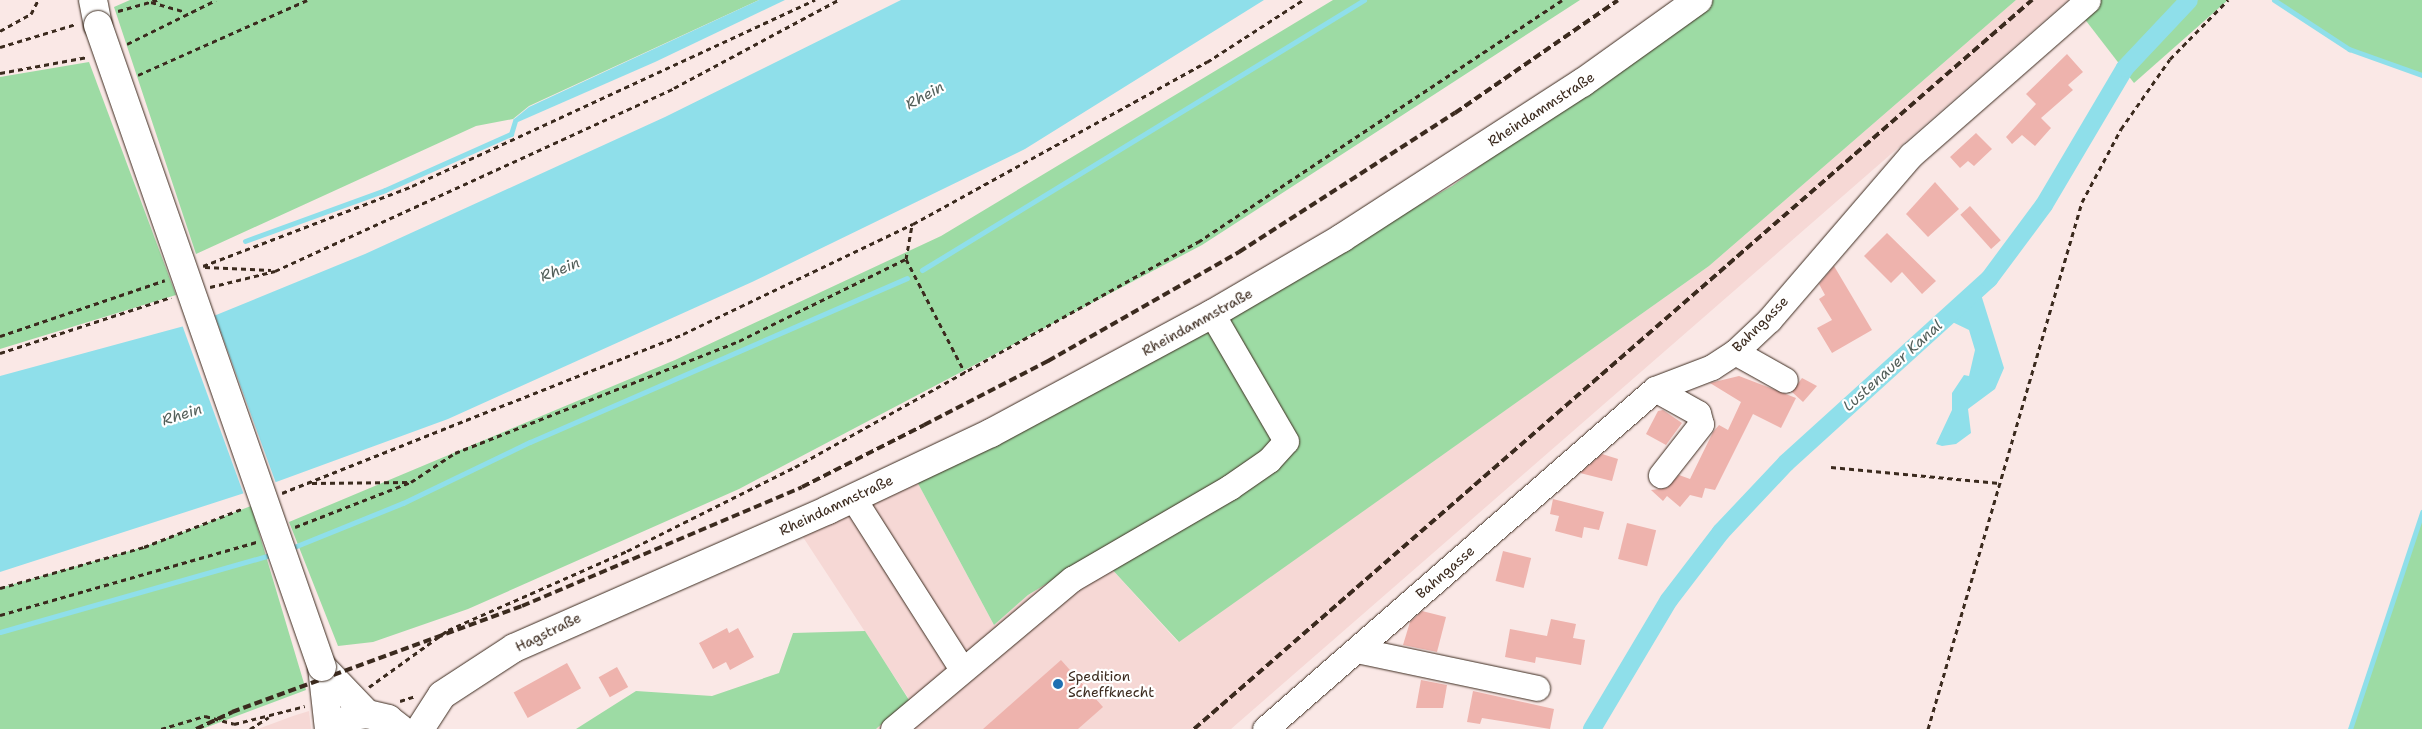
<!DOCTYPE html>
<html>
<head>
<meta charset="utf-8">
<style>
  body { margin:0 }
  #map { position:relative; width:2422px; height:729px; overflow:hidden; background:#fae8e6; font-family:"Shantell Sans",sans-serif }
  div>[style] { position:absolute }
  .built>* { inset:0; background:#f6d8d5 }
  .green>* { inset:0; background:#9ddba4 }
  .water>* { inset:0; background:#8fdfea }
  .pier>* { inset:0; background:#fae8e6; transform-origin:0 0 }
  .stream>* { height:5px; margin:-2.5px; padding:0 2.5px; transform-origin:2.5px; border-radius:2.5px; background:#8fdfea }
  .canal>* { height:18px; margin:-9px; padding:0 9px; transform-origin:9px; border-radius:9px; background:#8fdfea }
  .building>* { inset:0; background:#eeb3ad; transform-origin:0 0 }
  .path>* { height:3px; margin-top:-1.5px; transform-origin:0; background:repeating-linear-gradient(90deg,#3b2a1e 0 5px,transparent 0 9px) }
  .roads { filter:drop-shadow(0 0 1px #3b2a1e) drop-shadow(0 0 1px #3b2a1e) }
  .minor>* { height:25px; margin:-12.5px; padding:0 12.5px; transform-origin:12.5px; border-radius:12.5px; background:#fff }
  .major>* { height:28px; margin:-14px; padding:0 14px; transform-origin:14px; border-radius:14px; background:#fff }
  .rail>* { height:4px; margin-top:-2px; transform-origin:0; background:repeating-linear-gradient(90deg,#3b2a1e 0 8px,transparent 0 12px) }
  .bridges { filter:drop-shadow(0 0 1px #3b2a1e) drop-shadow(0 0 1px #3b2a1e) }
  .major-bridge>* { height:28px; margin:-14px; padding:0 14px; transform-origin:14px; border-radius:14px; background:#fff }
  .dots>* { width:14px; height:14px; translate:-50% -50%; box-sizing:border-box; border:2px solid #fff; border-radius:50% }
  span { translate:-50% -50%; white-space:nowrap; text-align:center; line-height:1.15; -webkit-text-stroke:4.5px #fff; paint-order:stroke }
  .street-label { font-size:14px; color:#3b2a1e }
  .poi-label { font-size:14px; color:#3b2a1e }
  .left { translate:0 -50%; text-align:left }
  .water-label { font-size:15px; color:#54605b; font-style:italic }
</style>
</head>
<body>
<div id="map">
  <div class="built">
    <div style="clip-path:polygon(2016px 0,2068px 0,1231px 729px,876px 729px,909px 699px,799px 531px,914px 476px,994px 625px,1028px 595px,1097px 553px,1178px 642px,1709px 266px)"></div>
    <div style="clip-path:polygon(309px 711px,311px 729px,258px 729px,293px 716px)"></div>
  </div>
  <div class="green">
    <div style="clip-path:polygon(130px 0,759px 0,529px 106px,513px 119px,476px 126px,196px 254px,114px 7px)"></div>
    <div style="clip-path:polygon(1333px 0,1580px 0,1202px 245px,739px 489px,468px 609px,373px 642px,338px 646px,289px 522px,675px 360px,941px 236px)"></div>
    <div style="clip-path:polygon(1711px 0,2016px 0,1709px 266px,1179px 642px,1097px 553px,1028px 595px,994px 625px,914px 476px,1213px 324px,1452px 186px)"></div>
    <div style="clip-path:polygon(2070px 0,2228px 0,2134px 83px)"></div>
    <div style="clip-path:polygon(2274px 0,2422px 0,2422px 74px,2349px 49px)"></div>
    <div style="clip-path:polygon(89px 62px,176px 295px,0 349px,0 77px)"></div>
    <div style="clip-path:polygon(251px 506px,306px 690px,202px 729px,0 729px,0 588px,144px 547px)"></div>
    <div style="clip-path:polygon(2422px 512px,2422px 729px,2350px 729px)"></div>
    <div style="clip-path:polygon(865px 631px,909px 700px,876px 729px,576px 729px,636px 691px,712px 696px,779px 673px,793px 633px)"></div>
  </div>
  <div class="water">
    <div style="clip-path:polygon(759px 0,785px 0,655px 62px,518px 122px,513px 120px,529px 107px)"></div>
    <div style="clip-path:polygon(901px 0,1264px 0,1025px 149px,752px 282px,448px 419px,257px 489px,0 572px,0 376px,199px 322px,365px 254px,665px 117px)"></div>
    <div style="clip-path:polygon(1979px 288px,2004px 368px,1995px 389px,1968px 409px,1971px 433px,1956px 444px,1942px 446px,1936px 444px,1952px 410px,1952px 393px,1964px 375px,1969px 376px,1975px 350px,1969px 330px,1946px 319px)"></div>
  </div>
  <div class="pier">
    <div style="left:214px;top:313px;width:182px;height:34px;rotate:70deg"></div>
  </div>
  <div class="stream">
    <div style="left:2274px;top:0;width:90px;rotate:33.2deg"></div>
    <div style="left:2349px;top:49px;width:77px;rotate:19.6deg"></div>
    <div style="left:245px;top:241px;width:149px;rotate:-20deg"></div>
    <div style="left:385px;top:190px;width:138px;rotate:-24deg"></div>
    <div style="left:511px;top:134px;width:14px;rotate:-73deg"></div>
    <div style="left:922px;top:270px;width:518px;rotate:-31.42deg"></div>
    <div style="left:289px;top:549px;width:123px;rotate:-22deg"></div>
    <div style="left:403px;top:503px;width:141px;rotate:-25.7deg"></div>
    <div style="left:530px;top:442px;width:411px;rotate:-23.5deg"></div>
    <div style="left:0;top:632px;width:284px;rotate:-15.9deg"></div>
    <div style="left:2350px;top:729px;width:229px;rotate:-71.6deg"></div>
  </div>
  <div class="canal">
    <div style="left:1592px;top:729px;width:150px;rotate:-59.2deg"></div>
    <div style="left:1669px;top:600px;width:86px;rotate:-52.6deg"></div>
    <div style="left:1721px;top:532px;width:95px;rotate:-46.7deg"></div>
    <div style="left:1786px;top:463px;width:274px;rotate:-42.2deg"></div>
    <div style="left:1989px;top:279px;width:92px;rotate:-53.4deg"></div>
    <div style="left:2044px;top:205px;width:159px;rotate:-59.4deg"></div>
    <div style="left:2125px;top:68px;width:93px;rotate:-46.7deg"></div>
  </div>
  <div class="building">
    <div style="clip-path:polygon(2067px 54px,2083px 72px,2068px 85px,2073px 90px,2041px 118px,2051px 128px,2035px 146px,2022px 135px,2012px 144px,2006px 137px,2036px 104px,2026px 94px)"></div>
    <div style="clip-path:polygon(1976px 133px,1992px 149px,1974px 166px,1968px 161px,1960px 168px,1950px 157px)"></div>
    <div style="clip-path:polygon(1935px 182px,1959px 209px,1928px 237px,1906px 214px)"></div>
    <div style="left:1970px;top:206px;width:46px;height:13px;rotate:48deg"></div>
    <div style="clip-path:polygon(1887px 233px,1936px 281px,1922px 294px,1902px 272px,1891px 283px,1864px 256px)"></div>
    <div style="clip-path:polygon(1834px 266px,1872px 330px,1832px 353px,1817px 328px,1832px 320px,1819px 299px,1825px 295px,1819px 284px)"></div>
    <div style="clip-path:polygon(1739px 376px,1796px 398px,1781px 428px,1753px 414px,1715px 490px,1705px 488px,1702px 498px,1690px 495px,1680px 507px,1667px 496px,1663px 501px,1651px 490px,1667px 488px,1679px 475px,1690px 479px,1713px 432px,1719px 425px,1728px 430px,1741px 402px,1710px 383px)"></div>
    <div style="clip-path:polygon(1802px 378px,1817px 386px,1803px 402px,1792px 392px)"></div>
    <div style="clip-path:polygon(1663px 410px,1682px 423px,1666px 445px,1646px 434px,1658px 411px)"></div>
    <div style="clip-path:polygon(1602px 454px,1618px 459px,1612px 481px,1580px 473px)"></div>
    <div style="clip-path:polygon(1553px 499px,1604px 512px,1599px 530px,1584px 527px,1582px 538px,1555px 531px,1559px 516px,1550px 514px)"></div>
    <div style="left:1627px;top:523px;width:30px;height:37px;rotate:14deg"></div>
    <div style="left:1503px;top:551px;width:29px;height:31px;rotate:14deg"></div>
    <div style="clip-path:polygon(1422px 611px,1446px 617px,1437px 652px,1403px 645px,1410px 622px)"></div>
    <div style="clip-path:polygon(1551px 619px,1576px 624px,1573px 638px,1585px 640px,1581px 665px,1536px 657px,1535px 663px,1505px 657px,1510px 629px,1547px 636px)"></div>
    <div style="clip-path:polygon(727px 628px,729px 633px,738px 628px,754px 657px,730px 670px,726px 662px,713px 669px,699px 643px)"></div>
    <div style="clip-path:polygon(1061px 660px,1103px 707px,1078px 729px,983px 729px)"></div>
    <div style="left:567px;top:663px;width:29px;height:61px;rotate:61deg"></div>
    <div style="left:617px;top:667px;width:23px;height:21px;rotate:61deg"></div>
    <div style="clip-path:polygon(1421px 680px,1447px 685px,1443px 708px,1416px 708px)"></div>
    <div style="clip-path:polygon(1473px 691px,1554px 709px,1550px 729px,1482px 718px,1480px 724px,1467px 722px)"></div>
  </div>
  <div class="path">
    <div style="left:151px;top:2px;width:35px;rotate:16deg"></div>
    <div style="left:118px;top:11px;width:41px;rotate:-15.8deg"></div>
    <div style="left:0;top:31px;width:35px;rotate:-29deg"></div>
    <div style="left:31px;top:14px;width:16px;rotate:-63deg"></div>
    <div style="left:127px;top:44px;width:99px;rotate:-26.3deg"></div>
    <div style="left:0;top:47px;width:79px;rotate:-16.8deg"></div>
    <div style="left:0;top:73px;width:89px;rotate:-10.3deg"></div>
    <div style="left:138px;top:75px;width:185px;rotate:-23.9deg"></div>
    <div style="left:906px;top:259px;width:35px;rotate:-80deg"></div>
    <div style="left:203px;top:266px;width:224px;rotate:-20.9deg"></div>
    <div style="left:412px;top:186px;width:444px;rotate:-24.8deg"></div>
    <div style="left:205px;top:267px;width:66px;rotate:2.6deg"></div>
    <div style="left:210px;top:287px;width:67px;rotate:-13.8deg"></div>
    <div style="left:275px;top:271px;width:439px;rotate:-24.6deg"></div>
    <div style="left:674px;top:88px;width:186px;rotate:-28.2deg"></div>
    <div style="left:0;top:336px;width:174px;rotate:-18.7deg"></div>
    <div style="left:0;top:353px;width:180px;rotate:-18.1deg"></div>
    <div style="left:1831px;top:467px;width:169px;rotate:5.4deg"></div>
    <div style="left:312px;top:483px;width:96px;rotate:-0.6deg"></div>
    <div style="left:282px;top:493px;width:431px;rotate:-21.6deg"></div>
    <div style="left:683px;top:334px;width:255px;rotate:-25.6deg"></div>
    <div style="left:913px;top:224px;width:336px;rotate:-28.9deg"></div>
    <div style="left:1207px;top:62px;width:114px;rotate:-32.9deg"></div>
    <div style="left:295px;top:527px;width:124px;rotate:-21.2deg"></div>
    <div style="left:411px;top:482px;width:53px;rotate:-33.4deg"></div>
    <div style="left:455px;top:453px;width:305px;rotate:-21.5deg"></div>
    <div style="left:739px;top:341px;width:186px;rotate:-26.2deg"></div>
    <div style="left:906px;top:259px;width:128px;rotate:62.6deg"></div>
    <div style="left:0;top:588px;width:150px;rotate:-15.9deg"></div>
    <div style="left:144px;top:547px;width:107px;rotate:-21.3deg"></div>
    <div style="left:0;top:615px;width:267px;rotate:-15.9deg"></div>
    <div style="left:369px;top:687px;width:97px;rotate:-35.8deg"></div>
    <div style="left:448px;top:630px;width:196px;rotate:-23.8deg"></div>
    <div style="left:627px;top:551px;width:188px;rotate:-26.6deg"></div>
    <div style="left:795px;top:467px;width:462px;rotate:-29.2deg"></div>
    <div style="left:1198px;top:242px;width:437px;rotate:-33.6deg"></div>
    <div style="left:400px;top:701px;width:16px;rotate:-18deg"></div>
    <div style="left:161px;top:729px;width:46px;rotate:-16.5deg"></div>
    <div style="left:205px;top:716px;width:30px;rotate:15deg"></div>
    <div style="left:234px;top:724px;width:73px;rotate:-14.2deg"></div>
    <div style="left:250px;top:729px;width:22px;rotate:-32deg"></div>
    <div style="left:1928px;top:729px;width:549px;rotate:-73.71deg"></div>
    <div style="left:2082px;top:202px;width:83px;rotate:-61.9deg"></div>
    <div style="left:2121px;top:129px;width:85px;rotate:-55deg"></div>
    <div style="left:2170px;top:59px;width:83px;rotate:-45.5deg"></div>
  </div>
  <div class="roads">
    <div class="minor">
      <div style="left:1735px;top:352px;width:57px;rotate:29.2deg"></div>
      <div style="left:1655px;top:389px;width:49px;rotate:29.2deg"></div>
      <div style="left:1698px;top:413px;width:11px;rotate:75deg"></div>
      <div style="left:1701px;top:424px;width:65px;rotate:128.1deg"></div>
      <div style="left:853px;top:498px;width:203px;rotate:57.5deg"></div>
      <div style="left:1357px;top:650px;width:184px;rotate:11.9deg"></div>
      <div style="left:893px;top:729px;width:234px;rotate:-40deg"></div>
      <div style="left:1072px;top:579px;width:183px;rotate:-30.2deg"></div>
      <div style="left:1230px;top:487px;width:47px;rotate:-34.7deg"></div>
      <div style="left:1269px;top:460px;width:25px;rotate:-48deg"></div>
      <div style="left:1286px;top:441px;width:147px;rotate:-120.2deg"></div>
      <div style="left:1265px;top:729px;width:517px;rotate:-41.08deg"></div>
      <div style="left:1655px;top:389px;width:61px;rotate:-21.1deg"></div>
      <div style="left:1712px;top:367px;width:27px;rotate:-33deg"></div>
      <div style="left:1735px;top:352px;width:47px;rotate:-43.3deg"></div>
      <div style="left:1769px;top:320px;width:218px;rotate:-49.3deg"></div>
      <div style="left:1911px;top:155px;width:235px;rotate:-41.2deg"></div>
    </div>
    <div class="major">
      <div style="left:93px;top:0;width:25px;rotate:79deg"></div>
      <div style="left:322px;top:667px;width:65px;rotate:46.2deg"></div>
      <div style="left:322px;top:667px;width:62px;rotate:83.6deg"></div>
      <div style="left:335px;top:729px;width:22px;rotate:-36deg"></div>
      <div style="left:353px;top:716px;width:14px;rotate:-8deg"></div>
      <div style="left:367px;top:714px;width:22px;rotate:13deg"></div>
      <div style="left:388px;top:719px;width:16px;rotate:38deg"></div>
      <div style="left:420px;top:729px;width:40px;rotate:-57.1deg"></div>
      <div style="left:442px;top:695px;width:86px;rotate:-33.1deg"></div>
      <div style="left:514px;top:648px;width:343px;rotate:-23.7deg"></div>
      <div style="left:828px;top:510px;width:180px;rotate:-25.3deg"></div>
      <div style="left:991px;top:433px;width:251px;rotate:-28.3deg"></div>
      <div style="left:1212px;top:314px;width:151px;rotate:-30.3deg"></div>
      <div style="left:1342px;top:238px;width:286px;rotate:-32.9deg"></div>
      <div style="left:1582px;top:83px;width:143px;rotate:-35.6deg"></div>
    </div>
  </div>
  <div class="rail">
    <div style="left:196px;top:729px;width:40px;rotate:-25deg"></div>
    <div style="left:232px;top:712px;width:309px;rotate:-20.1deg"></div>
    <div style="left:522px;top:606px;width:304px;rotate:-23deg"></div>
    <div style="left:802px;top:487px;width:137px;rotate:-26.9deg"></div>
    <div style="left:924px;top:425px;width:140px;rotate:-27.3deg"></div>
    <div style="left:1048px;top:361px;width:220px;rotate:-29.7deg"></div>
    <div style="left:1239px;top:252px;width:257px;rotate:-32.8deg"></div>
    <div style="left:1455px;top:113px;width:198px;rotate:-34.7deg"></div>
    <div style="left:1194px;top:729px;width:1111px;rotate:-41.02deg"></div>
  </div>
  <div class="bridges">
    <div class="major-bridge">
      <div style="left:98px;top:25px;width:680px;rotate:70.77deg"></div>
    </div>
  </div>
  <div class="dots">
    <div style="left:1058px;top:684px;background:#1f6fb2"></div>
  </div>
  <div class="street-label">
    <span style="left:1541px;top:109px;rotate:-33deg">Rheindammstraße</span>
    <span style="left:1197px;top:322px;rotate:-29deg">Rheindammstraße</span>
    <span style="left:1760px;top:324px;rotate:-45deg">Bahngasse</span>
    <span style="left:836px;top:505px;rotate:-25deg">Rheindammstraße</span>
    <span style="left:1445px;top:572px;rotate:-41deg">Bahngasse</span>
    <span style="left:548px;top:632px;rotate:-26deg">Hagstraße</span>
  </div>
  <div class="poi-label">
    <span class="left" style="left:1068px;top:684px">Spedition<br>Scheffknecht</span>
  </div>
  <div class="water-label">
    <span style="left:925px;top:96px;rotate:-29deg">Rhein</span>
    <span style="left:560px;top:270px;rotate:-22deg">Rhein</span>
    <span style="left:1893px;top:366px;rotate:-42deg">Lustenauer Kanal</span>
    <span style="left:182px;top:415px;rotate:-18deg">Rhein</span>
  </div>
</div>
</body>
</html>
